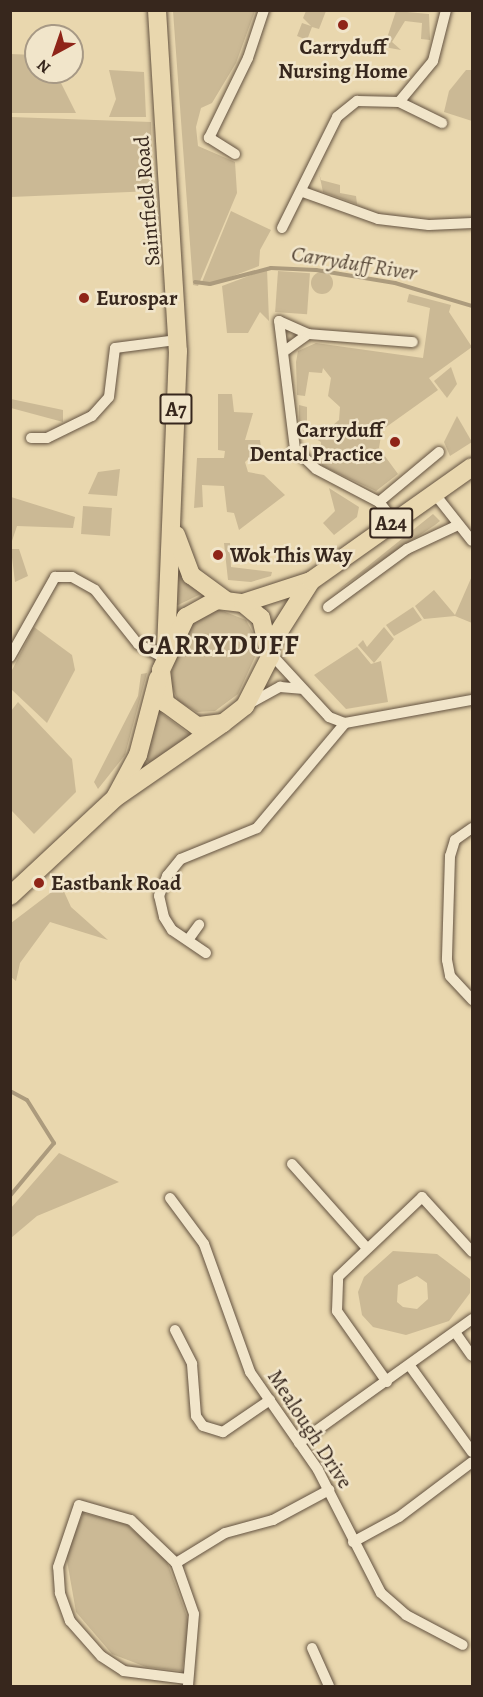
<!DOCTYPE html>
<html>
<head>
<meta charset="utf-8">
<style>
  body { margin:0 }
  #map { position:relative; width:483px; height:1697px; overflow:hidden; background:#e9d7ae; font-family:Alegreya,serif }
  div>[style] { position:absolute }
  .green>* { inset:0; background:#cbb995; transform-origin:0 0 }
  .round { border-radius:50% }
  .stream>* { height:4px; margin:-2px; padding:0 2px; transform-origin:2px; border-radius:2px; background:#ac9b7d }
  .roads { filter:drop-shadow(0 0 2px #645341) drop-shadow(0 0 2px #645341) }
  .minor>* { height:10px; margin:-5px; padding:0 5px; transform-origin:5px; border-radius:5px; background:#f1e5ca }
  .trunk>* { height:18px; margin:-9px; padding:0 9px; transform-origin:9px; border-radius:9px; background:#e9d7ae }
  .dots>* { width:16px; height:16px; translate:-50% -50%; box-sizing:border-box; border:3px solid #f1e5ca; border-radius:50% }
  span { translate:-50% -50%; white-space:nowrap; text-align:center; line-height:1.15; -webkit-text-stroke:5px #f1e5ca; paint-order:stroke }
  .shield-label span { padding:2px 4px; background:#f1e5ca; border:2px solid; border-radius:4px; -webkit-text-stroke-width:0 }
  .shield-label { font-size:20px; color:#37271d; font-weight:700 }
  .poi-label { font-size:21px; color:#37271d; font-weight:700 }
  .left { translate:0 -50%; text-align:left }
  .right { translate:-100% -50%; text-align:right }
  .street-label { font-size:21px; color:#37271d }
  .water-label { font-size:22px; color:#5a4a3a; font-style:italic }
  .district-label { font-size:27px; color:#37271d; font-weight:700; letter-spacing:1.5px }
  .frame { position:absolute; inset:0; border:12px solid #37271d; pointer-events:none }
  .north { position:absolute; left:24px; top:24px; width:60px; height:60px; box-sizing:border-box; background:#f1e5ca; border:2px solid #a79985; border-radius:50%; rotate:220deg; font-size:16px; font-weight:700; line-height:24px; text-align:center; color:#37271d }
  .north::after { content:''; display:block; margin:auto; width:21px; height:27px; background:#8f2418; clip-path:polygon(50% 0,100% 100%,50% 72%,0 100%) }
</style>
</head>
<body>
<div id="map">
  <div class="green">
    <div style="clip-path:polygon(173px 11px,255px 11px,236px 63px,212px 103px,201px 108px,196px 127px,198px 146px,235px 162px,237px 193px,198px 286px,193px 285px)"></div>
    <div style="clip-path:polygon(306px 11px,326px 11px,319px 29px,312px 27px,307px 40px,297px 36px,302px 23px,311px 26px,303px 18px)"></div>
    <div style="clip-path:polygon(396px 11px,429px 14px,430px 40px,421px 39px,422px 23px,405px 21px,392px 42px,401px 50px,384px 47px)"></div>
    <div style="clip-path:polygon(10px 54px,36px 55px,36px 72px,65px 72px,69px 79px,61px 83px,76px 113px,11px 113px)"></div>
    <div style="clip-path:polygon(109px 70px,144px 72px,146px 117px,109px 117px,116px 99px)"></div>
    <div style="clip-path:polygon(466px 70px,472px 70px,472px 121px,444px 112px,449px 91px)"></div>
    <div style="clip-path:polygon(11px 117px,151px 122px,153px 191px,11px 197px)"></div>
    <div style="clip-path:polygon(319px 173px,321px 180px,340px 185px,340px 193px,356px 196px,357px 204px,323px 192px)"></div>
    <div style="clip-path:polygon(231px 211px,271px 230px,260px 250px,259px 266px,212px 284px,202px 282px)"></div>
    <div style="clip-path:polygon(267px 269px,269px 321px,260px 312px,248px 333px,227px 333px,222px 286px)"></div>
    <div style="left:278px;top:271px;width:32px;height:41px;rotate:4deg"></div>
    <div class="round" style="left:311px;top:272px;width:22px;height:22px"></div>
    <div style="clip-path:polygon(409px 294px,451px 305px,449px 312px,472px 347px,429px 378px,438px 390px,382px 430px,379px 448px,398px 474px,376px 491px,322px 466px,321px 442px,299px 429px,299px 405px,307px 407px,307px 432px,321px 435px,339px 420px,340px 407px,328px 396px,331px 378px,323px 368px,322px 373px,309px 372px,305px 396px,297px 395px,296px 362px,298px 351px,316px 343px,423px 358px,430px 308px,407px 302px)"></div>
    <div style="clip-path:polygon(451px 367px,457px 384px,447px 398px,434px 381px)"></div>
    <div style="clip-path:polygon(218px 394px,232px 394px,234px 412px,253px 413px,245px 440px,260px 440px,261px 447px,245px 462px,248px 472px,264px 475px,285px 495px,239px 530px,234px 513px,227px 512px,224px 486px,202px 485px,203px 507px,194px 508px,197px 458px,224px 458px,225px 451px,218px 450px)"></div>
    <div style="clip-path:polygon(11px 399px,63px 410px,63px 422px,11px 408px)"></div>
    <div style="clip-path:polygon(457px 416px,472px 442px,450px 456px,444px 442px)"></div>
    <div style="clip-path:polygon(120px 469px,117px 496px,88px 494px,98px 472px)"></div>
    <div style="clip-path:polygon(329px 488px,359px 507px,357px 517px,334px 535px,323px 523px,335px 511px)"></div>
    <div style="clip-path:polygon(11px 497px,75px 517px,73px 528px,17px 526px,11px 544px)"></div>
    <div style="left:83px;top:506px;width:29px;height:28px;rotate:4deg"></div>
    <div style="clip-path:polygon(433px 514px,440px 521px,435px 525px,338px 590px)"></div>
    <div style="clip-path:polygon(224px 543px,230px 543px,231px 567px,272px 572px,271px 576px,251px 582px,228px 580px)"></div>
    <div style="clip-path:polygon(11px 549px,19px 549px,28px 576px,15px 582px)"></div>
    <div style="clip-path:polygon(176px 559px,205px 592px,176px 606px)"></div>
    <div style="clip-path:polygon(472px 576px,472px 623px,455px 616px,424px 619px,415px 606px,434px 590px,455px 615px)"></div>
    <div style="clip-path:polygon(413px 607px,422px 620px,394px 636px,386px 625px)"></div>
    <div style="clip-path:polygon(215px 608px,246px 620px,260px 646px,238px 694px,215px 711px,197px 712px,178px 701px,169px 680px,184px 630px)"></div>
    <div style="clip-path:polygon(34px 627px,72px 655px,75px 670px,47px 723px,11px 689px,11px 672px)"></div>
    <div style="clip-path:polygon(384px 627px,394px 639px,374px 663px,358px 645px,363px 640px,367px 647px)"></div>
    <div style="clip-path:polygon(357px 647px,371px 664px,381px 661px,388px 702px,346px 709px,314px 675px)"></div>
    <div style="clip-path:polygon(147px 673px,125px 755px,98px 789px,94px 782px,138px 696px,141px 674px)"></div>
    <div style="clip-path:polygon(18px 702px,72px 759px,76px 792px,34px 834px,11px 810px,11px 711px)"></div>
    <div style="clip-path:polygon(156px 709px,193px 737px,152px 765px,145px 759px)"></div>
    <div style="clip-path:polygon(61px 885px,71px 907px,108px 940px,50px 922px,20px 963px,16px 981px,11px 977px,11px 923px)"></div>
    <div style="clip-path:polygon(59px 1153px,119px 1182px,37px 1216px,11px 1238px,11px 1208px)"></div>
    <div style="clip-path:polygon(evenodd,393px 1251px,437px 1254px,470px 1279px,470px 1293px,449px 1321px,406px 1335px,373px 1327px,362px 1315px,358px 1292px,364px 1277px,393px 1251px,417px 1276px,427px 1283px,428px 1299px,417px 1309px,403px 1307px,397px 1302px,398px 1285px,417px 1276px)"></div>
    <div style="clip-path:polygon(83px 1513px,126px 1524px,166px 1559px,190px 1625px,182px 1671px,146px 1667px,112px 1654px,76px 1612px,66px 1555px)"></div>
  </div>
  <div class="stream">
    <div style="left:195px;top:282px;width:15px;rotate:8deg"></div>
    <div style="left:210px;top:284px;width:63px;rotate:-14.7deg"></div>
    <div style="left:271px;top:268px;width:45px;rotate:2.5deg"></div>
    <div style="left:316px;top:270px;width:80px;rotate:9.3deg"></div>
    <div style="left:395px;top:283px;width:80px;rotate:16.6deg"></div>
    <div style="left:10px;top:1091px;width:19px;rotate:28deg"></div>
    <div style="left:27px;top:1100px;width:51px;rotate:57.9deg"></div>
    <div style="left:54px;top:1143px;width:69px;rotate:129.7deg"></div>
  </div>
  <div class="roads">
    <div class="minor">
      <div style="left:399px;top:102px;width:48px;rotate:26deg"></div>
      <div style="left:235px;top:154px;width:31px;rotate:-148deg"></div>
      <div style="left:209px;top:138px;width:89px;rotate:-64deg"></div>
      <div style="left:248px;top:58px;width:51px;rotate:-71.6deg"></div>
      <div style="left:303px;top:192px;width:80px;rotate:19.8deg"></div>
      <div style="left:378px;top:219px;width:51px;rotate:6.7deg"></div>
      <div style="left:429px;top:225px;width:43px;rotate:-2.7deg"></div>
      <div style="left:282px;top:228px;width:124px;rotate:-63.6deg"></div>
      <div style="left:337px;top:117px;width:26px;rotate:-39deg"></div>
      <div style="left:357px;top:101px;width:42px;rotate:1.4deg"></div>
      <div style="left:399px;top:102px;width:53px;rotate:-50.3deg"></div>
      <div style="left:433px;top:61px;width:53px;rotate:-75.7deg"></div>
      <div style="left:286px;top:350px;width:27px;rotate:-36deg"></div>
      <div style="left:31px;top:438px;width:16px"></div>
      <div style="left:47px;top:438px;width:50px;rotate:-26.1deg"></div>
      <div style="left:92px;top:416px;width:25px;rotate:-48deg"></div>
      <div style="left:109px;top:397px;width:49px;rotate:-83deg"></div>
      <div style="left:115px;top:348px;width:63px;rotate:-7.4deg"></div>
      <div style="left:434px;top:493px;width:61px;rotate:51.6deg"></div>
      <div style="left:379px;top:502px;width:78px;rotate:-39.8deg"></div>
      <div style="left:394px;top:521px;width:24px;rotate:-128deg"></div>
      <div style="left:379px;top:502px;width:71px;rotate:-152.4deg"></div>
      <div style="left:316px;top:469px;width:29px;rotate:-136deg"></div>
      <div style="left:295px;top:449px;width:129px;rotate:-97.1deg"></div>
      <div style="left:279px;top:321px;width:32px;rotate:24deg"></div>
      <div style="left:308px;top:334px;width:105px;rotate:4.4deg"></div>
      <div style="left:328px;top:607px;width:98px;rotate:-36.3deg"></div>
      <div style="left:407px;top:549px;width:56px;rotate:-25.2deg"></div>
      <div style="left:270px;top:653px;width:87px;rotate:47.3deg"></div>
      <div style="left:329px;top:717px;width:17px;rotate:21deg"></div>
      <div style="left:345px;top:723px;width:129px;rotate:-10.3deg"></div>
      <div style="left:10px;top:657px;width:92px;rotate:-60.6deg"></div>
      <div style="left:55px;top:577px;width:17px"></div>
      <div style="left:72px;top:577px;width:26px;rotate:29deg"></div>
      <div style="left:95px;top:590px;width:69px;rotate:51.5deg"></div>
      <div style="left:138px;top:644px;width:30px;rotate:28deg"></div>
      <div style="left:247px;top:705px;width:38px;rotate:-29deg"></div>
      <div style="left:280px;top:687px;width:21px;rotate:5deg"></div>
      <div style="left:472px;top:828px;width:21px;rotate:145deg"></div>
      <div style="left:455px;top:840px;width:17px;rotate:107deg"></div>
      <div style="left:450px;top:856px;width:104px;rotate:91.7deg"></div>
      <div style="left:447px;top:960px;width:16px;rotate:79deg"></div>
      <div style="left:450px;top:976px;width:33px;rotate:47deg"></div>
      <div style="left:188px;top:940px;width:19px;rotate:-54deg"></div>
      <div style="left:206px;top:953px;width:41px;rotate:-145.9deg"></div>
      <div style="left:172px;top:930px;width:15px;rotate:-122deg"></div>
      <div style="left:164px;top:917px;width:22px;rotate:-103deg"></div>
      <div style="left:159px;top:896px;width:22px;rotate:-68deg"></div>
      <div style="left:167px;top:876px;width:22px;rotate:-51deg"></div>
      <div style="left:181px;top:859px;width:82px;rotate:-22.2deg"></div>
      <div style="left:257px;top:828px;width:137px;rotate:-50deg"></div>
      <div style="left:292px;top:1164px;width:111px;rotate:48.3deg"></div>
      <div style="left:170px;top:1198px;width:57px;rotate:53.5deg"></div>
      <div style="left:204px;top:1244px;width:136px;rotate:70.2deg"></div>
      <div style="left:250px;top:1372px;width:119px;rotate:55.2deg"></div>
      <div style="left:318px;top:1470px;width:138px;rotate:62.9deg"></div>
      <div style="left:381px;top:1593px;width:33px;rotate:41deg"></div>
      <div style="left:406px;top:1615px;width:64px;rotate:27.8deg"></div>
      <div style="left:175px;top:1330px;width:38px;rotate:63deg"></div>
      <div style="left:192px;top:1364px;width:52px;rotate:85.6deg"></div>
      <div style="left:196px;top:1416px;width:12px;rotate:55deg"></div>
      <div style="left:203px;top:1426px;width:21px;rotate:17deg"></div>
      <div style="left:223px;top:1432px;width:57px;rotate:-34.2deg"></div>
      <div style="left:455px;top:1332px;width:29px;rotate:55deg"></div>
      <div style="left:410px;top:1366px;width:106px;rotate:54.2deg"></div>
      <div style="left:387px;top:1382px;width:87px;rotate:-125.2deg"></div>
      <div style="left:337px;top:1311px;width:34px;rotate:-88deg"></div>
      <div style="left:338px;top:1277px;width:116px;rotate:-43.6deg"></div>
      <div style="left:422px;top:1197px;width:74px;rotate:47.7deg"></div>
      <div style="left:299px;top:1443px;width:213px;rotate:-35.6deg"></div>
      <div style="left:353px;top:1542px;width:52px;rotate:-28.5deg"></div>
      <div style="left:399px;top:1517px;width:91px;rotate:-37deg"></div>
      <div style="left:176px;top:1563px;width:57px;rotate:-31.5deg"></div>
      <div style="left:225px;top:1533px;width:50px;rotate:-15.2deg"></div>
      <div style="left:273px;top:1520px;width:64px;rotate:-28.2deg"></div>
      <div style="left:312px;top:1648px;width:42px;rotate:65.9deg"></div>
      <div style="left:187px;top:1679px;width:64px;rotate:-172.8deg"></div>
      <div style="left:124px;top:1671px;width:27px;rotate:-147deg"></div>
      <div style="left:101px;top:1656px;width:47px;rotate:-131.5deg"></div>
      <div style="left:70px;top:1621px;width:30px;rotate:-110deg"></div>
      <div style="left:60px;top:1593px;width:26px;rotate:-94deg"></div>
      <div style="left:58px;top:1567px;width:65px;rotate:-71.3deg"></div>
      <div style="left:79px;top:1505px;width:54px;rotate:16.1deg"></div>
      <div style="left:131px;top:1520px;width:62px;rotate:43.7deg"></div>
      <div style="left:176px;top:1563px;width:54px;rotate:70.6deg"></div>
      <div style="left:194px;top:1614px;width:72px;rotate:94.8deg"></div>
    </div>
    <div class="trunk">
      <div style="left:157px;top:10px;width:342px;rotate:86.5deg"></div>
      <div style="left:178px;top:351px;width:299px;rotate:92.3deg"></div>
      <div style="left:176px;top:535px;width:43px;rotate:69.4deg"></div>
      <div style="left:191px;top:575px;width:42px;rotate:36.3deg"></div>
      <div style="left:217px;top:600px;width:26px;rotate:7deg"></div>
      <div style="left:243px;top:603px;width:23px;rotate:40deg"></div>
      <div style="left:261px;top:618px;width:40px;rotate:77deg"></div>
      <div style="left:270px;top:657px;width:55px;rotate:117deg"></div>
      <div style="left:245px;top:706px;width:28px;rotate:142deg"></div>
      <div style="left:223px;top:723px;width:26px;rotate:173deg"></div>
      <div style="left:197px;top:726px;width:39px;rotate:-144deg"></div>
      <div style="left:165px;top:703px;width:33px;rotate:-97deg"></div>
      <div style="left:161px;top:670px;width:59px;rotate:-64.7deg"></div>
      <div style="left:186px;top:617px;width:35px;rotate:-29deg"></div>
      <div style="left:243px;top:603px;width:71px;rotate:-17.9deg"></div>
      <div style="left:271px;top:644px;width:75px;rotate:-57.6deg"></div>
      <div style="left:311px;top:581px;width:197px;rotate:-35.3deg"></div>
      <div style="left:116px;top:796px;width:47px;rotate:-61.8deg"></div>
      <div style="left:138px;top:755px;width:79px;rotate:-75.3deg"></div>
      <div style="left:10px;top:896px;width:144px;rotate:-43deg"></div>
      <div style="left:115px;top:798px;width:130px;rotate:-34.7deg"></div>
    </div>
  </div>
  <div class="dots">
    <div style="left:343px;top:25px;background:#8f2418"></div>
    <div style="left:84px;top:298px;background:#8f2418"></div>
    <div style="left:395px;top:442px;background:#8f2418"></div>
    <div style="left:218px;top:555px;background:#8f2418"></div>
    <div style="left:39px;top:883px;background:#8f2418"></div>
  </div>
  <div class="shield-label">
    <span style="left:176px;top:409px">A7</span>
    <span style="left:391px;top:523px">A24</span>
  </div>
  <div class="poi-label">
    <span style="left:343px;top:59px">Carryduff<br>Nursing Home</span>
    <span class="left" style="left:96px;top:298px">Eurospar</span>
    <span class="right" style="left:383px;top:442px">Carryduff<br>Dental Practice</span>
    <span class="left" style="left:230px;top:555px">Wok This Way</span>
    <span class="left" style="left:51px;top:883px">Eastbank Road</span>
  </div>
  <div class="street-label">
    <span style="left:147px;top:201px;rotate:-95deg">Saintfield Road</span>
    <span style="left:310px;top:1429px;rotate:57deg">Mealough Drive</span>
  </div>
  <div class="water-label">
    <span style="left:354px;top:264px;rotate:9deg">Carryduff River</span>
  </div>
  <div class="district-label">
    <span style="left:219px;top:646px">CARRYDUFF</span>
  </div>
  <div class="frame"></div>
  <div class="north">N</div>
</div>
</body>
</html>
